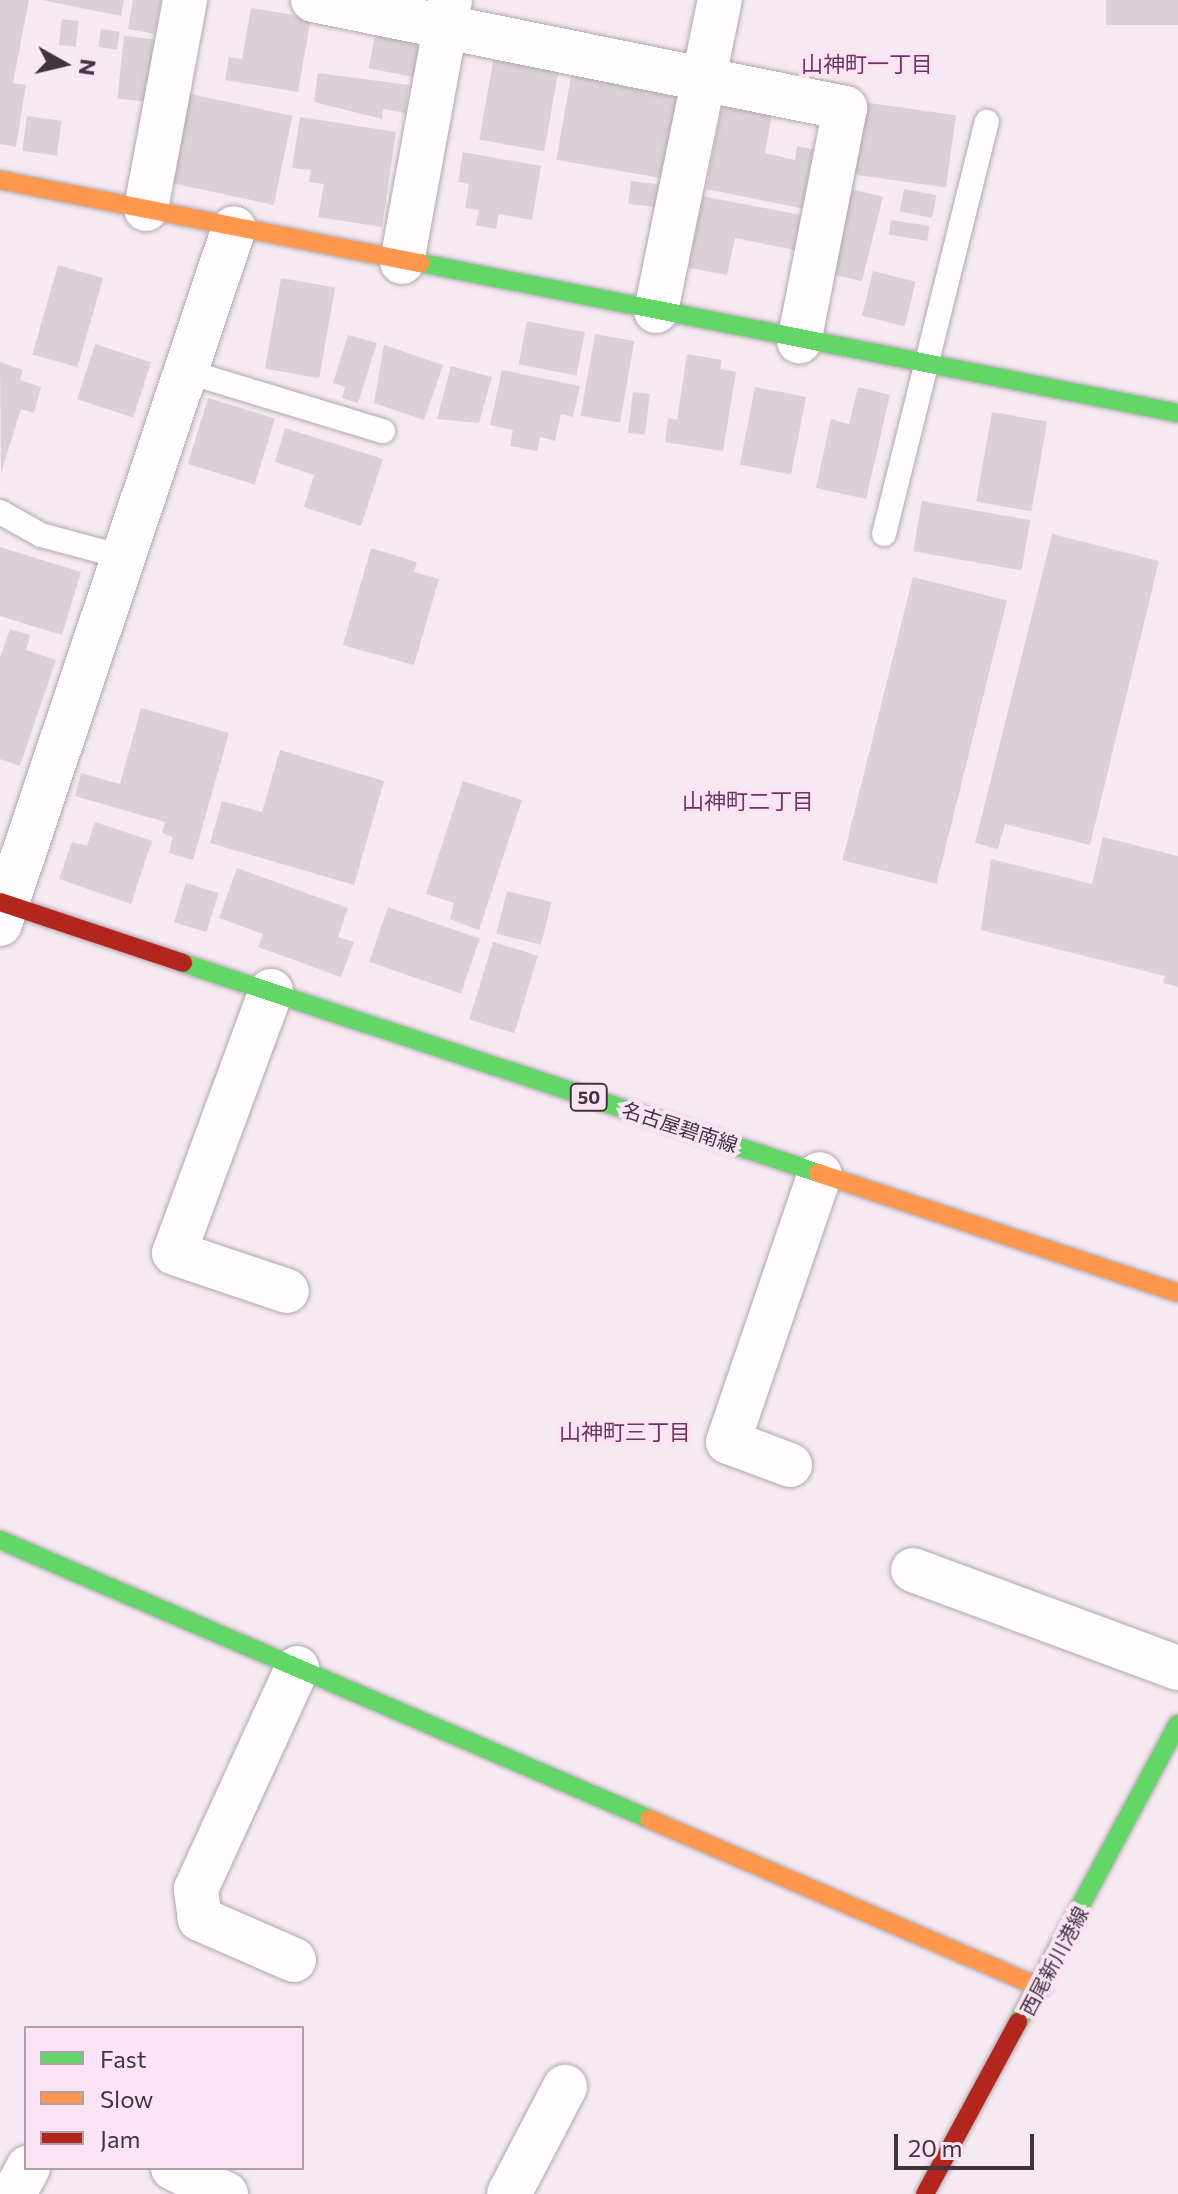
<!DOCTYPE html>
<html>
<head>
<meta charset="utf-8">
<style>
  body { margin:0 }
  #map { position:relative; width:1178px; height:2194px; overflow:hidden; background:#f5e9f2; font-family:Commissioner,"Noto Sans JP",sans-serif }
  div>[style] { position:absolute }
  .building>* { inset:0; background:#dad1d7; transform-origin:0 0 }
  .roads { filter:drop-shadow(0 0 2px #b0a6ad) drop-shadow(0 0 2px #b0a6ad) }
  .lane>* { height:24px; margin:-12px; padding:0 12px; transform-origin:12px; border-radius:12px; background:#fefcfd }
  .street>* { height:44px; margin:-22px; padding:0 22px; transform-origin:22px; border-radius:22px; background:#fefcfd }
  .fast>* { height:18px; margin:-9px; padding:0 9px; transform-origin:9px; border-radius:9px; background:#63d668 }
  .slow>* { height:18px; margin:-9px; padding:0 9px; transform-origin:9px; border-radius:9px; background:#ff974d }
  .jam>* { height:18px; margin:-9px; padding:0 9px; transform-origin:9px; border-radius:9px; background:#b3261e }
  span { translate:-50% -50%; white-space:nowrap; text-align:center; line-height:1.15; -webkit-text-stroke:8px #fbe3f4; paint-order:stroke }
  .shield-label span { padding:2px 6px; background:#fbe3f4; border:2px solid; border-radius:6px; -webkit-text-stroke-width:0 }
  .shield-label { font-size:18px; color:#3f363c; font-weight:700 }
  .street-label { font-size:20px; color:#3f363c }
  .neighbourhood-label { font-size:22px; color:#6e3561 }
  .legend { position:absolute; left:24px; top:2026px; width:280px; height:144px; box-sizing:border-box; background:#fbe3f4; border:2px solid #b09eaa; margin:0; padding:10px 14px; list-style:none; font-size:24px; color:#3f363c }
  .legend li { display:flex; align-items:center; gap:16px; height:40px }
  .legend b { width:40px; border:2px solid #b09eaa }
  .north { position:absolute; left:24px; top:24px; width:80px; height:80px; -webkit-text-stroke:6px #fbe3f4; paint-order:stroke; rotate:98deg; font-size:22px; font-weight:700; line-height:32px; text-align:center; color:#3f363c }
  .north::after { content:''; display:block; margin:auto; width:28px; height:36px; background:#3f363c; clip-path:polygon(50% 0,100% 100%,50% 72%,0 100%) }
  .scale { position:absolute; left:894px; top:2134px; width:140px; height:36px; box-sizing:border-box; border:4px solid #3f363c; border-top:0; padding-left:10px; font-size:24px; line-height:28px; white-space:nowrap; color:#3f363c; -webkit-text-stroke:6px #fbe3f4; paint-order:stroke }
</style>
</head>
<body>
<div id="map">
  <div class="building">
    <div style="clip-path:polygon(0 0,29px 0,13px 83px,26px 85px,16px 147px,0 144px)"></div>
    <div style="clip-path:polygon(42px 0,124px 0,121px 16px)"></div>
    <div style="clip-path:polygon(133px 0,161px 0,155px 34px,128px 29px)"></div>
    <div style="left:1106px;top:0;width:72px;height:25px"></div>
    <div style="clip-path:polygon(251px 8px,311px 18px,298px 92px,225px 80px,229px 57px,242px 59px)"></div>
    <div style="left:62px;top:19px;width:17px;height:26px;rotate:7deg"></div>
    <div style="left:101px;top:29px;width:19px;height:18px;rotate:9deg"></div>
    <div style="left:376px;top:30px;width:47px;height:39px;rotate:11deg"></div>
    <div style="left:124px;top:36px;width:30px;height:63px;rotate:6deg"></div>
    <div style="left:494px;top:56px;width:66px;height:85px;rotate:10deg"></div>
    <div style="left:572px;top:71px;width:110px;height:90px;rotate:10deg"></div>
    <div style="clip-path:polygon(318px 73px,409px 85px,405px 113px,383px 109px,382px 119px,314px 102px)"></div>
    <div style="left:185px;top:93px;width:110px;height:91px;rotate:12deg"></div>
    <div style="clip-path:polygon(723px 100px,773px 110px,765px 153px,795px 160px,797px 146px,816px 150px,805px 209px,706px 189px)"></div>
    <div style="left:862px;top:102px;width:95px;height:73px;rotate:8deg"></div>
    <div style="left:27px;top:116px;width:35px;height:35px;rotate:8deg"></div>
    <div style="clip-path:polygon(300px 117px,396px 132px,382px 227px,318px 217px,324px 184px,309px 182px,311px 170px,292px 168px)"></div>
    <div style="clip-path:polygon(463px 152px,541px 166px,532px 220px,499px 214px,496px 229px,476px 225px,479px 210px,465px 208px,469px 184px,458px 182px)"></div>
    <div style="left:631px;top:181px;width:31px;height:23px;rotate:7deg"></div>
    <div style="left:847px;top:188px;width:37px;height:87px;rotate:14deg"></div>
    <div style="left:904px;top:189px;width:33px;height:23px;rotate:11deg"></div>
    <div style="clip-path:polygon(702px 196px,801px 215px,795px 250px,735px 238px,727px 275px,689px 268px)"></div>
    <div style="left:891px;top:220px;width:39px;height:15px;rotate:9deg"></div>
    <div style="left:58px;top:265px;width:47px;height:93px;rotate:16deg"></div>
    <div style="left:873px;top:271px;width:44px;height:46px;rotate:14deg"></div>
    <div style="left:281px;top:278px;width:55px;height:92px;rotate:10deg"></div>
    <div style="left:527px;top:321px;width:59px;height:44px;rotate:11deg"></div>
    <div style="left:595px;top:334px;width:40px;height:83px;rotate:10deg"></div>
    <div style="clip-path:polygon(348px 335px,377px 343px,358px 403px,342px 398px,345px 387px,333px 383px)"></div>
    <div style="left:95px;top:344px;width:59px;height:58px;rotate:18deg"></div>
    <div style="clip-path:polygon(384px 345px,443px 365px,424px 420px,374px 403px)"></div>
    <div style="clip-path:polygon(687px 354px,722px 360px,720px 369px,736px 372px,723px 451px,665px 442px,668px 418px,677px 420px)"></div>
    <div style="clip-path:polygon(0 362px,23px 370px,20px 380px,41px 387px,34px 413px,21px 409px,1px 473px)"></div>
    <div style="clip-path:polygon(451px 366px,492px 377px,479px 423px,437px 419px)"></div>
    <div style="clip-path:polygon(502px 370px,580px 386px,573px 417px,561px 414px,555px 441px,540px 437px,537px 451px,510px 446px,513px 430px,490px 425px)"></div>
    <div style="left:755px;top:387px;width:52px;height:79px;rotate:11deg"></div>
    <div style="clip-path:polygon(858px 387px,890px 395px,866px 499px,816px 488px,831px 419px,849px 424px)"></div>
    <div style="left:633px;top:392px;width:17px;height:41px;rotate:7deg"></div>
    <div style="left:208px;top:398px;width:70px;height:69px;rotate:17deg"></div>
    <div style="left:992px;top:412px;width:56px;height:91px;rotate:10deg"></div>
    <div style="clip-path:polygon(285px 428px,383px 459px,361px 526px,304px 507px,314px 475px,275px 462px)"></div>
    <div style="left:922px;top:501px;width:110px;height:51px;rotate:10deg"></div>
    <div style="clip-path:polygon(1052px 534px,1159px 561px,1090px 845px,1005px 824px,998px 849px,975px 843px)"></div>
    <div style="clip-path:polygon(0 547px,81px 572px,62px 635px,0 616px)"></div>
    <div style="clip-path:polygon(371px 548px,417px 562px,414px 572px,439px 579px,414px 665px,343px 645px)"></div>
    <div style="left:913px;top:577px;width:97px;height:292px;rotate:14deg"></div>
    <div style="clip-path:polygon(10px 629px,30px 635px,26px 650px,56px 660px,20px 766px,0 759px,0 658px)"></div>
    <div style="clip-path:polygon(141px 708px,229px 733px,193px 860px,169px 853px,173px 837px,162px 833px,165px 822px,75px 796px,81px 773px,120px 784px)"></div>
    <div style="clip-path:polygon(280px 750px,384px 781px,354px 885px,210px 843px,222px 801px,262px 812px)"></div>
    <div style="clip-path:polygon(463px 781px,522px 800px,479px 930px,450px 919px,454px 903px,426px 894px)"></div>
    <div style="clip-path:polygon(95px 822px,152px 841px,131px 904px,59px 879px,72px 842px,87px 846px)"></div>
    <div style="clip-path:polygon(1103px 837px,1178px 856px,1178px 987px,1163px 983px,1165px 976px,981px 930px,991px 859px,1092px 884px)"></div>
    <div style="clip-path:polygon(237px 868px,348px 908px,338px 937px,354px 942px,341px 977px,258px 947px,263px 934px,219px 918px)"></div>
    <div style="left:186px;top:883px;width:34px;height:41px;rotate:17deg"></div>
    <div style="left:507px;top:891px;width:46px;height:44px;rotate:14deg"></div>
    <div style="left:388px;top:907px;width:97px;height:58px;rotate:19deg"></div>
    <div style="left:493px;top:942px;width:47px;height:81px;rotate:17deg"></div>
  </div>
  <div class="roads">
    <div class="lane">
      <div style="left:185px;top:371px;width:207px;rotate:16.9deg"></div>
      <div style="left:0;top:512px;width:47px;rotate:29.3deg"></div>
      <div style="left:41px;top:535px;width:85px;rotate:15deg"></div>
      <div style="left:884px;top:534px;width:425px;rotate:-76deg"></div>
    </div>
    <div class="street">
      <div style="left:313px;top:0;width:543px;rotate:11.48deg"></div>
      <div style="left:845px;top:108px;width:238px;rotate:101.1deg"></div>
      <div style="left:146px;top:209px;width:213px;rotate:-79.4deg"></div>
      <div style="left:402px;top:262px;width:266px;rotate:-79.6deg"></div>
      <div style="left:656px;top:311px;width:318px;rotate:-78.4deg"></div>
      <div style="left:0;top:924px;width:734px;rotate:-71.42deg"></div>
      <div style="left:271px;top:991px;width:279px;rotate:110.3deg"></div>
      <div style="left:174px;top:1253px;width:119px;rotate:18.6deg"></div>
      <div style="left:790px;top:1465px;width:66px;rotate:-159.6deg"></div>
      <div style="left:728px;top:1442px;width:283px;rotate:-71.1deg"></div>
      <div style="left:913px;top:1570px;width:283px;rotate:20.3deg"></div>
      <div style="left:294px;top:1960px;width:103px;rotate:-156.4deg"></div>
      <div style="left:200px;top:1919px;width:30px;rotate:-98deg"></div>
      <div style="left:196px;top:1889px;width:243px;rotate:-65.4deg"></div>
      <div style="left:173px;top:2168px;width:59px;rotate:26.1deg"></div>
      <div style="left:14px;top:2194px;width:30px;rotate:-62deg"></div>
      <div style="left:509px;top:2194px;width:121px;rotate:-62.4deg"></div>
    </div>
    <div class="fast">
      <div style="left:421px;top:263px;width:772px;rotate:11.21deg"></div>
      <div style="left:183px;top:963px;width:669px;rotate:18.3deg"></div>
      <div style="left:0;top:1540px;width:706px;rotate:23.26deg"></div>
      <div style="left:1018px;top:2022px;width:338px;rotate:-61.8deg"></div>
    </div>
    <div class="slow">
      <div style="left:0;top:180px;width:429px;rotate:11.2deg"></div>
      <div style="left:818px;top:1173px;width:379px;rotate:18.4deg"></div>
      <div style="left:649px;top:1819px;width:427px;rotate:23.3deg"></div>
    </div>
    <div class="jam">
      <div style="left:0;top:902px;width:193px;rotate:18.4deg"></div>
      <div style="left:925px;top:2194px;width:196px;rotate:-61.6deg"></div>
    </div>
  </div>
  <div class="shield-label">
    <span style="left:589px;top:1097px">50</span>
  </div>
  <div class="street-label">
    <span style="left:680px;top:1127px;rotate:18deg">名古屋碧南線</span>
    <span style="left:1054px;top:1961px;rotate:-62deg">西尾新川港線</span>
  </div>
  <div class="neighbourhood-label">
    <span style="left:867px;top:64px">山神町一丁目</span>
    <span style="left:748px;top:801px">山神町二丁目</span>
    <span style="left:625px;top:1432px">山神町三丁目</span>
  </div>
  <ul class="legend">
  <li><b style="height:10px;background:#63d668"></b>Fast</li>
  <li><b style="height:10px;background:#ff974d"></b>Slow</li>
  <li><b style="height:10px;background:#b3261e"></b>Jam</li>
  </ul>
  <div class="north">N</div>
  <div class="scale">20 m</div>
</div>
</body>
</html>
